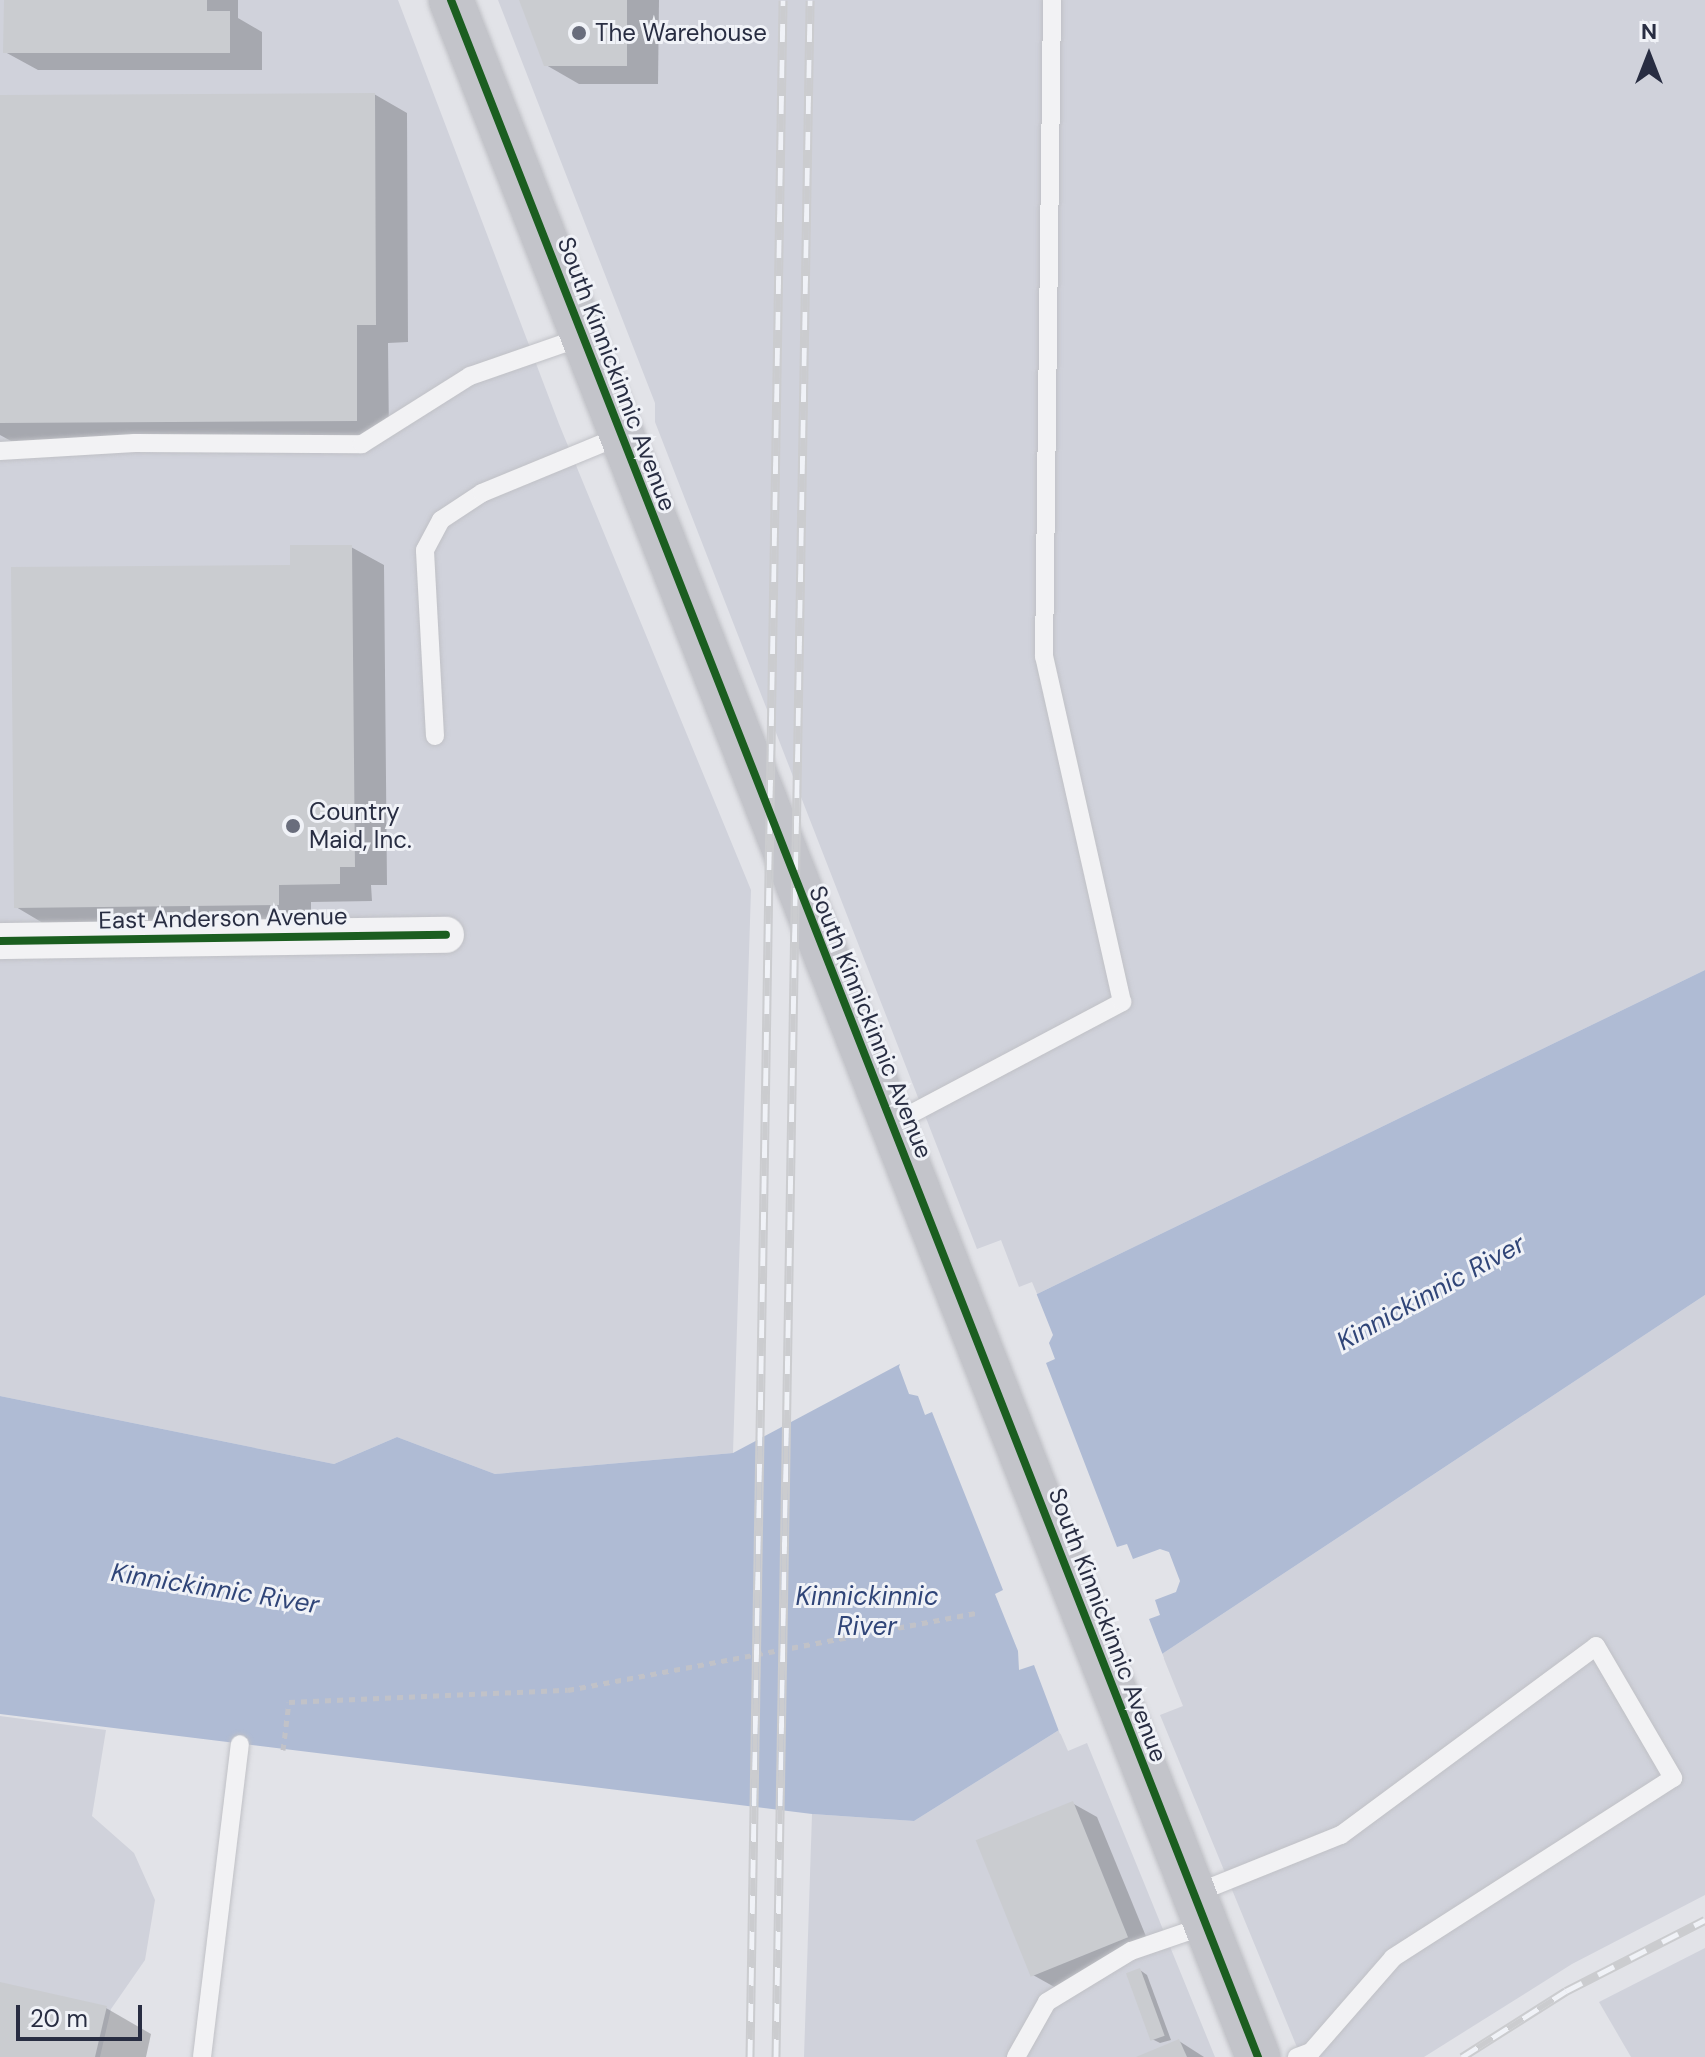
<!DOCTYPE html>
<html>
<head>
<meta charset="utf-8">
<style>
  body { margin:0 }
  #map { position:relative; width:1705px; height:2057px; overflow:hidden; background:#e2e3e8; font-family:"DM Sans",sans-serif }
  div>[style] { position:absolute }
  .built>* { inset:0; background:#d0d2db }
  .water>* { inset:0; background:#afbbd4 }
  .pier>* { inset:0; background:#e2e3e8 }
  .shadow>* { inset:0; background:#0003 }
  .building>* { inset:0; background:#caccd0; transform-origin:0 0 }
  .path>* { height:5px; margin-top:-2.5px; transform-origin:0; background:repeating-linear-gradient(90deg,#c1c2c8 0 6px,transparent 0 12px) }
  .roads { filter:drop-shadow(0 0 2px #c0c1c6) drop-shadow(0 0 2px #c0c1c6) }
  .service>* { height:18px; margin:-9px; padding:0 9px; transform-origin:9px; border-radius:9px; background:#f2f2f4 }
  .minor>* { height:36px; margin:-18px; padding:0 18px; transform-origin:18px; border-radius:18px; background:#f2f2f4 }
  .secondary>* { height:44px; margin:-22px; padding:0 22px; transform-origin:22px; border-radius:22px; background:#c3c4ca }
  .rail>* { height:9px; margin-top:-4.5px; transform-origin:0; background:repeating-linear-gradient(90deg,#f0f2f7 0 18px,#cbcccf 0 36px); box-sizing:border-box; border-block:2px solid #cbcccf }
  .cycleway>* { height:8px; margin:-4px; padding:0 4px; transform-origin:4px; border-radius:4px; background:#1b5e20 }
  .dots>* { width:22px; height:22px; translate:-50% -50%; box-sizing:border-box; border:4px solid #f0f2f7; border-radius:50% }
  span { translate:-50% -50%; white-space:nowrap; text-align:center; line-height:1.15; -webkit-text-stroke:6px #f0f2f7; paint-order:stroke }
  .poi-label { font-size:24px; color:#282d42 }
  .left { translate:0 -50%; text-align:left }
  .street-label { font-size:24px; color:#282d42 }
  .water-label { font-size:26px; color:#304578; font-style:italic }
  .north { position:absolute; left:1609px; top:16px; width:80px; height:80px; -webkit-text-stroke:6px #f0f2f7; paint-order:stroke; rotate:0deg; font-size:22px; font-weight:700; line-height:32px; text-align:center; color:#282d42 }
  .north::after { content:''; display:block; margin:auto; width:28px; height:36px; background:#282d42; clip-path:polygon(50% 0,100% 100%,50% 72%,0 100%) }
  .scale { position:absolute; left:16px; top:2005px; width:126px; height:36px; box-sizing:border-box; border:4px solid #282d42; border-top:0; padding-left:10px; font-size:24px; line-height:28px; white-space:nowrap; color:#282d42; -webkit-text-stroke:6px #f0f2f7; paint-order:stroke }
</style>
</head>
<body>
<div id="map">
  <div class="built">
    <div style="clip-path:polygon(0 0,398px 0,559px 424px,751px 890px,733px 1453px,495px 1474px,397px 1437px,334px 1464px,0 1396px)"></div>
    <div style="clip-path:polygon(498px 0,1705px 0,1705px 970px,1037px 1294px,1032px 1282px,1019px 1287px,1001px 1240px,977px 1249px,655px 422px,655px 403px)"></div>
    <div style="clip-path:polygon(1705px 1295px,1705px 1895px,1572px 1964px,1424px 2057px,1301px 2057px,1160px 1715px,1183px 1706px,1162px 1654px)"></div>
    <div style="clip-path:polygon(0 1716px,106px 1730px,92px 1816px,134px 1853px,155px 1900px,145px 1960px,111px 2009px,100px 2057px,0 2057px)"></div>
    <div style="clip-path:polygon(1059px 1730px,1068px 1751px,1087px 1743px,1215px 2057px,804px 2057px,812px 1814px,914px 1821px)"></div>
    <div style="clip-path:polygon(1705px 1948px,1705px 2057px,1631px 2057px,1599px 2002px)"></div>
  </div>
  <div class="water">
    <div style="clip-path:polygon(1705px 970px,1705px 1295px,1162px 1654px,1059px 1730px,914px 1821px,812px 1814px,0 1714px,0 1396px,334px 1464px,397px 1437px,495px 1474px,733px 1453px,973px 1325px)"></div>
  </div>
  <div class="pier">
    <div style="clip-path:polygon(1035px 1290px,1053px 1335px,1049px 1343px,1055px 1359px,1046px 1363px,1117px 1547px,1127px 1544px,1133px 1559px,1160px 1549px,1169px 1552px,1180px 1581px,1176px 1592px,1155px 1600px,1160px 1615px,1149px 1619px,1164px 1658px,1060px 1734px,1034px 1665px,1019px 1670px,1018px 1651px,995px 1594px,1003px 1590px,932px 1412px,925px 1415px,918px 1396px,909px 1394px,899px 1367px,902px 1356px)"></div>
  </div>
  <div class="shadow">
    <div style="clip-path:polygon(6px 0,238px 0,238px 18px,262px 32px,262px 70px,38px 70px,5px 52px)"></div>
    <div style="clip-path:polygon(521px 0,659px 0,658px 84px,579px 84px,546px 65px)"></div>
    <div style="clip-path:polygon(374px 94px,407px 113px,408px 342px,388px 343px,389px 438px,11px 441px,0 435px,0 97px)"></div>
    <div style="clip-path:polygon(351px 547px,384px 565px,387px 885px,371px 885px,372px 901px,311px 902px,311px 923px,48px 926px,16px 907px)"></div>
    <div style="clip-path:polygon(1072px 1803px,1097px 1817px,1152px 1951px,1058px 1989px,1033px 1975px)"></div>
    <div style="clip-path:polygon(1140px 1970px,1147px 1975px,1171px 2040px,1160px 2043px,1152px 2039px)"></div>
    <div style="clip-path:polygon(0 1984px,106px 2008px,151px 2034px,146px 2057px,0 2057px)"></div>
    <div style="clip-path:polygon(1179px 2041px,1204px 2057px,1142px 2057px)"></div>
  </div>
  <div class="building">
    <div style="clip-path:polygon(4px 0,207px 0,207px 11px,230px 11px,230px 53px,3px 53px)"></div>
    <div style="clip-path:polygon(519px 0,627px 0,627px 66px,544px 66px)"></div>
    <div style="clip-path:polygon(375px 93px,376px 325px,357px 325px,357px 421px,0 423px,0 95px)"></div>
    <div style="clip-path:polygon(290px 545px,352px 545px,355px 867px,340px 867px,340px 884px,279px 885px,279px 905px,14px 908px,11px 567px,290px 565px)"></div>
    <div style="left:1073px;top:1801px;width:147px;height:105px;rotate:68deg"></div>
    <div style="left:1140px;top:1968px;width:72px;height:15px;rotate:70deg"></div>
    <div style="clip-path:polygon(0 1982px,107px 2006px,95px 2057px,0 2057px)"></div>
    <div style="clip-path:polygon(1179px 2039px,1187px 2057px,1136px 2057px)"></div>
  </div>
  <div class="path">
    <div style="left:283px;top:1750px;width:48px;rotate:-82.9deg"></div>
    <div style="left:289px;top:1702px;width:279px;rotate:-2.5deg"></div>
    <div style="left:568px;top:1690px;width:419px;rotate:-10.7deg"></div>
  </div>
  <div class="roads">
    <div class="service">
      <div style="left:0;top:451px;width:135px;rotate:-3.4deg"></div>
      <div style="left:135px;top:443px;width:227px;rotate:0.3deg"></div>
      <div style="left:362px;top:444px;width:128px;rotate:-32.2deg"></div>
      <div style="left:470px;top:376px;width:119px;rotate:-19.2deg"></div>
      <div style="left:435px;top:736px;width:186px;rotate:-93.1deg"></div>
      <div style="left:425px;top:550px;width:34px;rotate:-62deg"></div>
      <div style="left:441px;top:520px;width:49px;rotate:-33.4deg"></div>
      <div style="left:482px;top:493px;width:149px;rotate:-22.4deg"></div>
      <div style="left:890px;top:1125px;width:263px;rotate:-27.9deg"></div>
      <div style="left:1122px;top:1002px;width:354px;rotate:-102.7deg"></div>
      <div style="left:1044px;top:657px;width:657px;rotate:-89.3deg"></div>
      <div style="left:1194px;top:1894px;width:158px;rotate:-21.9deg"></div>
      <div style="left:1341px;top:1835px;width:317px;rotate:-36.5deg"></div>
      <div style="left:1596px;top:1646px;width:153px;rotate:59.7deg"></div>
      <div style="left:1673px;top:1778px;width:333px;rotate:147.3deg"></div>
      <div style="left:1393px;top:1958px;width:125px;rotate:131.1deg"></div>
      <div style="left:1311px;top:2052px;width:15px;rotate:160deg"></div>
      <div style="left:202px;top:2057px;width:315px;rotate:-83.1deg"></div>
      <div style="left:1016px;top:2057px;width:63px;rotate:-60.6deg"></div>
      <div style="left:1047px;top:2002px;width:98px;rotate:-31.3deg"></div>
      <div style="left:1131px;top:1951px;width:77px;rotate:-18.9deg"></div>
    </div>
    <div class="minor">
      <div style="left:0;top:941px;width:446px;rotate:-0.8deg"></div>
    </div>
    <div class="secondary">
      <div style="left:451px;top:0;width:2210px;rotate:68.58deg"></div>
    </div>
  </div>
  <div class="rail">
    <div style="left:750px;top:2057px;width:2057px;rotate:-89.08deg"></div>
    <div style="left:776px;top:2057px;width:2057px;rotate:-89.05deg"></div>
    <div style="left:1462px;top:2057px;width:123px;rotate:-32.4deg"></div>
    <div style="left:1566px;top:1991px;width:156px;rotate:-27.1deg"></div>
  </div>
  <div class="cycleway">
    <div style="left:451px;top:0;width:2210px;rotate:68.58deg"></div>
    <div style="left:0;top:941px;width:446px;rotate:-0.8deg"></div>
  </div>
  <div class="dots">
    <div style="left:579px;top:33px;background:#696d7c"></div>
    <div style="left:293px;top:826px;background:#696d7c"></div>
  </div>
  <div class="poi-label">
    <span class="left" style="left:595px;top:33px">The Warehouse</span>
    <span class="left" style="left:309px;top:826px">Country<br>Maid, Inc.</span>
  </div>
  <div class="street-label">
    <span style="left:617px;top:374px;rotate:69deg">South Kinnickinnic Avenue</span>
    <span style="left:223px;top:918px;rotate:-1deg">East Anderson Avenue</span>
    <span style="left:871px;top:1022px;rotate:68deg">South Kinnickinnic Avenue</span>
    <span style="left:1108px;top:1625px;rotate:69deg">South Kinnickinnic Avenue</span>
  </div>
  <div class="water-label">
    <span style="left:1431px;top:1293px;rotate:-29deg">Kinnickinnic River</span>
    <span style="left:215px;top:1589px;rotate:9deg">Kinnickinnic River</span>
    <span style="left:867px;top:1612px">Kinnickinnic<br>River</span>
  </div>
  <div class="north">N</div>
  <div class="scale">20 m</div>
</div>
</body>
</html>
